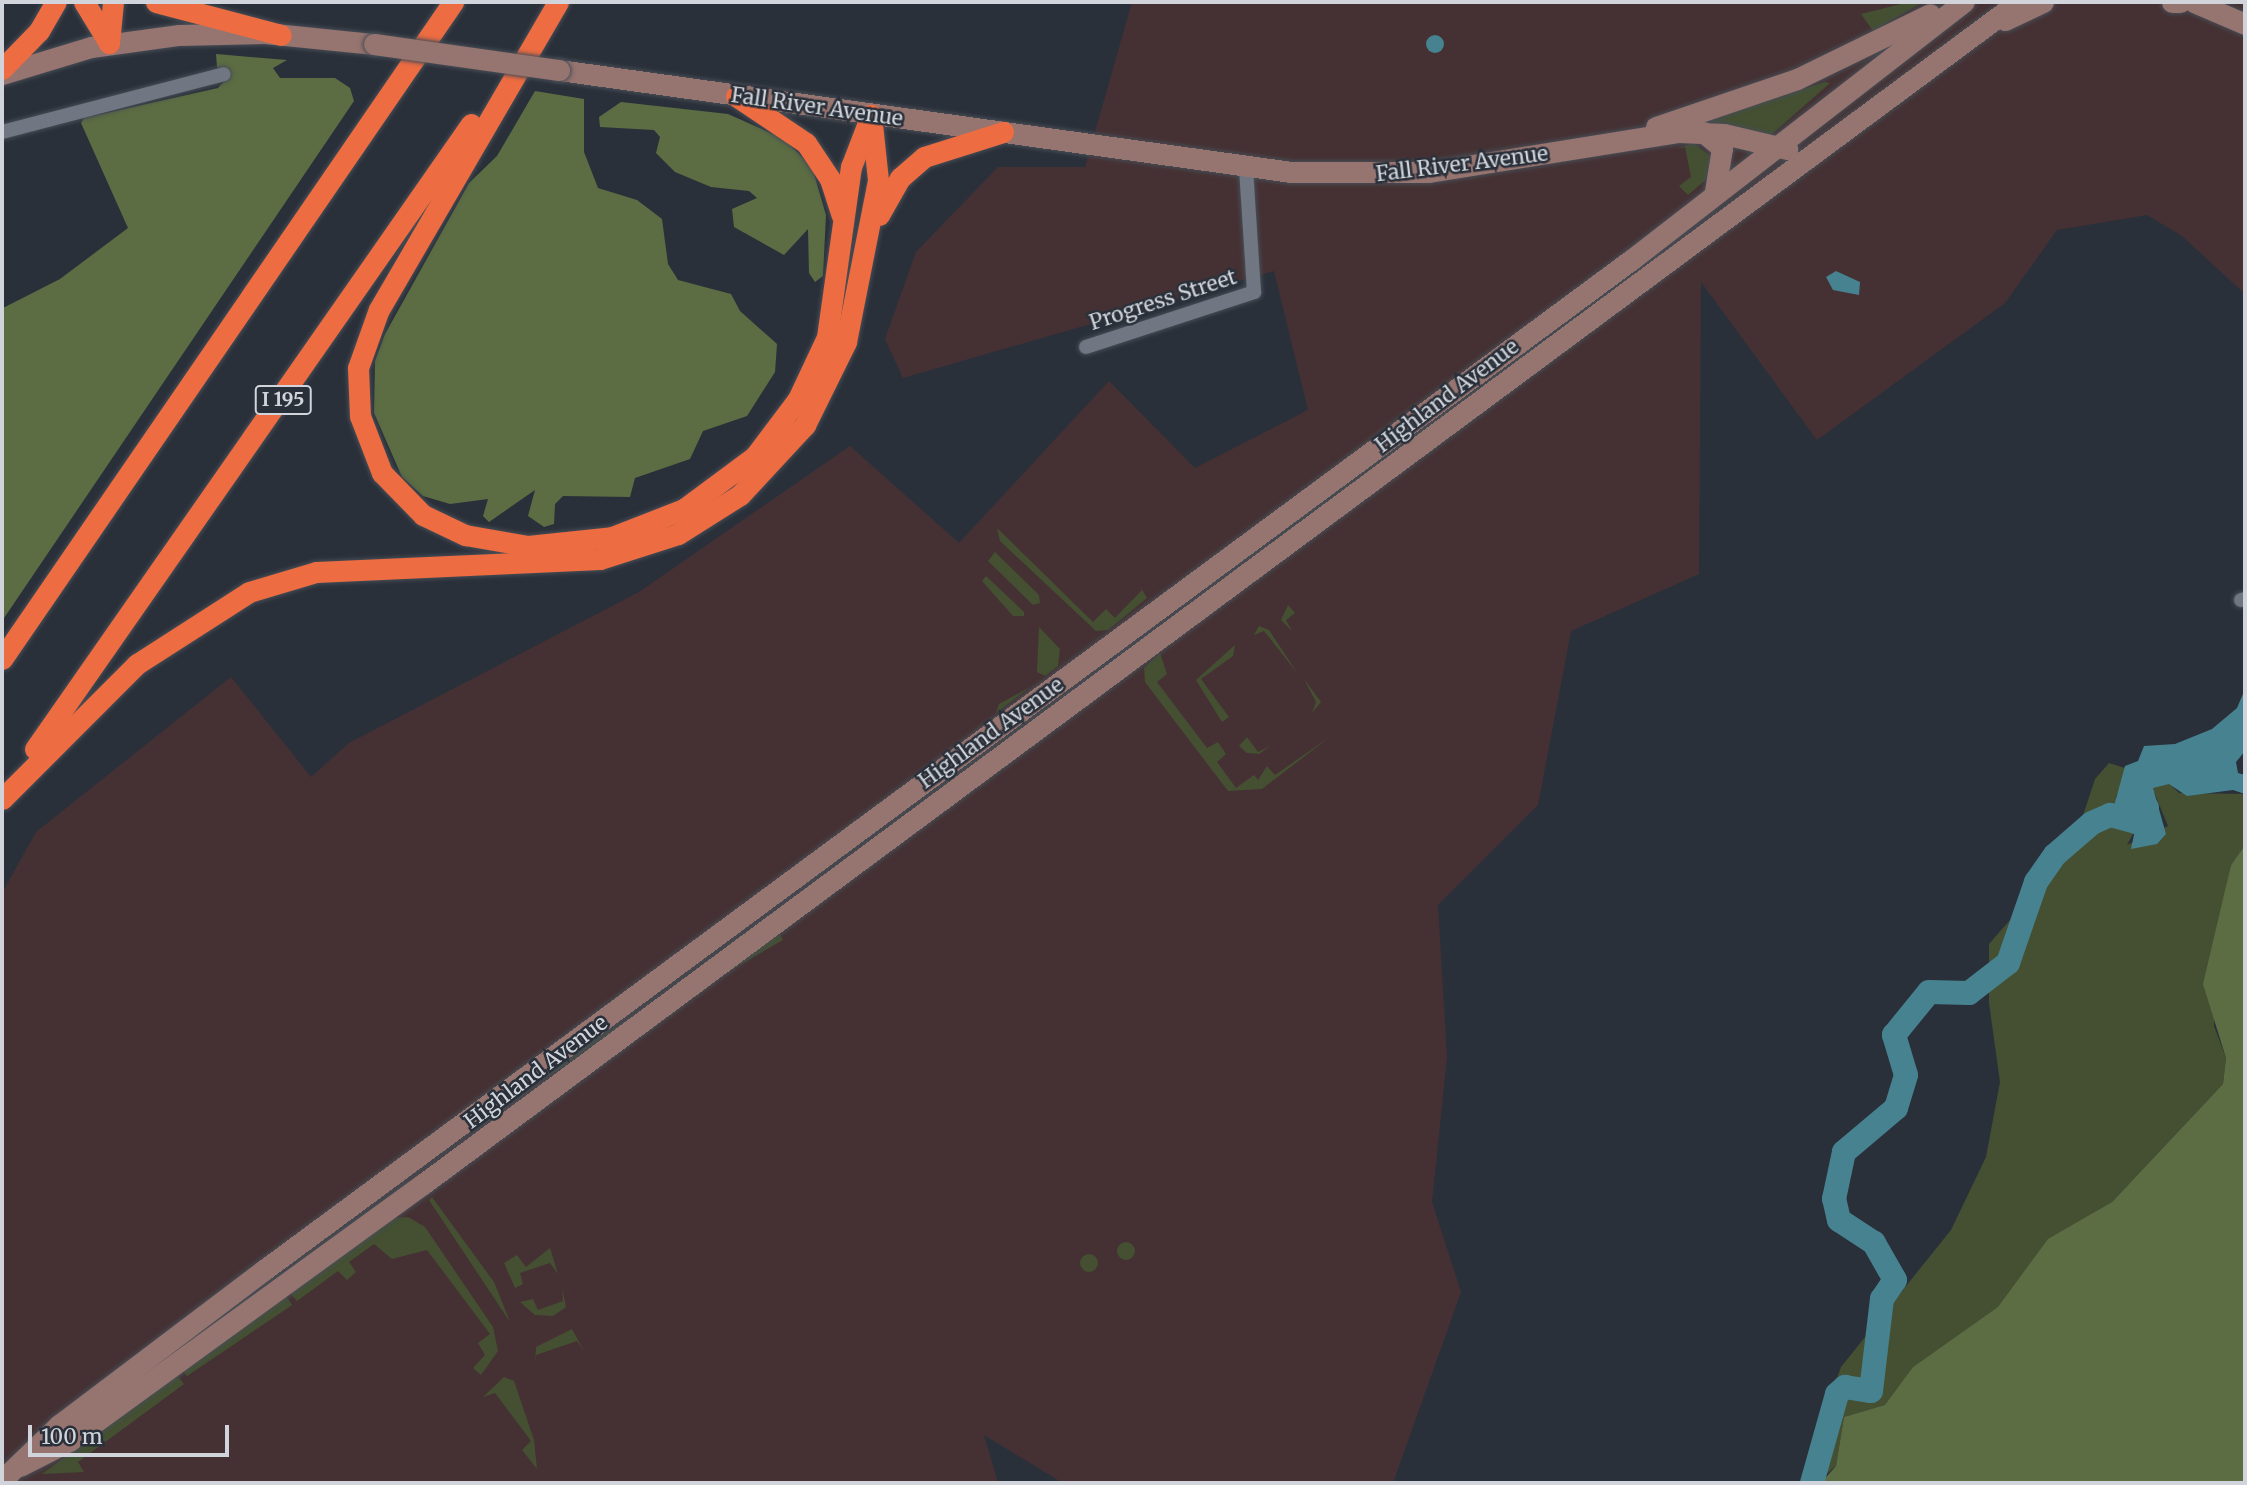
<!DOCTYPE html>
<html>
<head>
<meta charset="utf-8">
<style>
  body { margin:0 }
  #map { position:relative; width:2247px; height:1485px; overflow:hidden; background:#2a303a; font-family:Merriweather,serif }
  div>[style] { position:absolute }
  .commercial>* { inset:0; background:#453133 }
  .green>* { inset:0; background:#445031; transform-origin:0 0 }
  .round { border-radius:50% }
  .forest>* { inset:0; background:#5c6d43 }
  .water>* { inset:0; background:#478290 }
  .river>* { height:24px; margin:-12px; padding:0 12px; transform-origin:12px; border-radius:12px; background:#478290 }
  .roads { filter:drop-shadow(0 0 2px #474d55) drop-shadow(0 0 2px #474d55) }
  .street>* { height:14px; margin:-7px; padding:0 7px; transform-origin:7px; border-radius:7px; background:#707783 }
  .secondary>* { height:21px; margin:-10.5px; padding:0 10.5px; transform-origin:10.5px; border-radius:10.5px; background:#967470 }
  .highway>* { height:21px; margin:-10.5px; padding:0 10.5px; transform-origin:10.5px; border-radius:10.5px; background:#ee6c42 }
  .bridges { filter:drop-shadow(0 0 2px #474d55) drop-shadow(0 0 2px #474d55) }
  .secondary-bridge>* { height:21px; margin:-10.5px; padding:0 10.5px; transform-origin:10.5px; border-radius:10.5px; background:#967470 }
  span { translate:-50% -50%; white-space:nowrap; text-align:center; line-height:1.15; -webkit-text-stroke:5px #2a303a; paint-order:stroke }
  .shield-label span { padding:2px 5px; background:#2a303a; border:2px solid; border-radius:5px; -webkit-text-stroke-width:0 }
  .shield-label { font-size:19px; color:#d1d5db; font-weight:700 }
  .street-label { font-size:21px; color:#d1d5db }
  .frame { position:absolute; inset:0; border:4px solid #d1d5db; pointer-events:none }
  .scale { position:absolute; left:28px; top:1425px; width:201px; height:32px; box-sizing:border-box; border:4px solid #d1d5db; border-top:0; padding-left:9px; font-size:21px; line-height:24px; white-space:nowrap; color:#d1d5db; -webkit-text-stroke:5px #2a303a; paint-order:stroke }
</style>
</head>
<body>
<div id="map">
  <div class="commercial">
    <div style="clip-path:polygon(1132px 2px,2245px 2px,2245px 294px,2182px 236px,2147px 215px,2057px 230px,2005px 303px,1817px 440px,1701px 282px,1699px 574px,1571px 631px,1538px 805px,1438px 905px,1447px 1057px,1432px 1202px,1461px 1292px,1393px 1483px,1063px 1483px,984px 1435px,998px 1483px,2px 1483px,2px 893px,36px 832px,231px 677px,311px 777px,349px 743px,639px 592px,850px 446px,959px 543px,1109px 381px,1195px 468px,1308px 410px,1274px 271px,903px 378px,885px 339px,916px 252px,998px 167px,1085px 167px)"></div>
  </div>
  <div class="green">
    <div style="clip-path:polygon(1909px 2px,1923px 2px,1873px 31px,1861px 14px)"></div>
    <div style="clip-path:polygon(1830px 83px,1770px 136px,1704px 121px,1825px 82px)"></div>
    <div style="clip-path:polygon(1693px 143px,1712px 157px,1709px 177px,1688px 195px,1679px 186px,1691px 177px,1685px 147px,1675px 149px)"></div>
    <div style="clip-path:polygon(997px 528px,1093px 622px,1106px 609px,1115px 618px,1142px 590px,1136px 579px,1147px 598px,1108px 630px,1096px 631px,1000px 541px)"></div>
    <div style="clip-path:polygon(995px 552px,1039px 595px,1040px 603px,1033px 605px,988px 561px)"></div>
    <div style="clip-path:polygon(986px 576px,1024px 612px,1024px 616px,1013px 616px,982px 581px)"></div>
    <div style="clip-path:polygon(1288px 605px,1295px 613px,1286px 620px,1292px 631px,1281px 620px)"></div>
    <div style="clip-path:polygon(1259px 626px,1269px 630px,1298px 674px,1264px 631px,1254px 635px)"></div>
    <div style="clip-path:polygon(1039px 627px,1060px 649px,1058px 666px,1045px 676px,1037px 672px)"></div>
    <div style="clip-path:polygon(1235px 645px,1233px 656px,1201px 679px,1229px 717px,1222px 722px,1196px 680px)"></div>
    <div style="clip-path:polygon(1160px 653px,1167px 674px,1157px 682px,1207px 748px,1218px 742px,1226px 754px,1217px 762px,1236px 788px,1254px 775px,1258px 780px,1267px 766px,1275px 775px,1331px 736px,1262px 789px,1228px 791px,1145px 682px,1144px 668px)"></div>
    <div style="clip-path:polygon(1304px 679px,1321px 702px,1312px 713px,1316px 702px)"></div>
    <div style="clip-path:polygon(1030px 687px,996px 713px,999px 704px)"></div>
    <div style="clip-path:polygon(1247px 737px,1258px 752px,1270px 746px,1259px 754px,1247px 753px,1239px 746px)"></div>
    <div style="clip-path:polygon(2109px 763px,2128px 769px,2116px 797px,2120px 815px,2135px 830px,2127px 845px,2168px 826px,2152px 787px,2169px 783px,2179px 793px,2245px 794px,2245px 845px,2231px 865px,2218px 926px,2214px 1026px,2226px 1058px,2223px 1084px,2112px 1202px,2048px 1240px,1999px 1307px,1913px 1367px,1886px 1405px,1844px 1417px,1836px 1466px,1822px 1478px,1825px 1412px,1841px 1367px,1951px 1230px,1986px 1157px,2000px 1082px,1989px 1003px,1989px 944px,2072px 849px,2095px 779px)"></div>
    <div style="left:779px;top:933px;width:8px;height:333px;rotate:60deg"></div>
    <div style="clip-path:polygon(432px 1197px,494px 1282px,510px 1322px,429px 1200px)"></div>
    <div style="clip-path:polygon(408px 1217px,425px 1227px,493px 1327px,498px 1351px,481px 1375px,473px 1368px,485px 1355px,478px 1343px,490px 1334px,427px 1250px,392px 1259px,374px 1244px,349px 1262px,356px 1272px,347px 1280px,338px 1271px,297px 1301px,290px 1293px,394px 1218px)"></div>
    <div class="round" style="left:1117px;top:1242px;width:18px;height:18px"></div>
    <div style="clip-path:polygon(550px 1248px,558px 1274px,550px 1263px,520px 1273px,523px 1284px,515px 1288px,504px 1263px,517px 1255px,526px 1267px)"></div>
    <div class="round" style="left:1080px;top:1254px;width:18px;height:18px"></div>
    <div style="clip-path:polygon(562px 1288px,566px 1307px,553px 1316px,535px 1315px,520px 1302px,533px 1299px,538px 1310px,563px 1301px)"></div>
    <div style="left:286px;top:1296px;width:11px;height:127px;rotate:56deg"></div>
    <div style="clip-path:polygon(572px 1329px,584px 1351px,577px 1341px,536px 1355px,535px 1367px,536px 1347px)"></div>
    <div style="clip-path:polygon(177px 1375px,184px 1384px,78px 1462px,84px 1472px,42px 1474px)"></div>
    <div style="clip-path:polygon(504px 1377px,514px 1381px,534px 1440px,537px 1469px,522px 1450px,531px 1441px,495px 1393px,483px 1397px)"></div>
  </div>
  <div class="forest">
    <div style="clip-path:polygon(216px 54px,287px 60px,273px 68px,280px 78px,335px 78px,350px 88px,354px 101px,2px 621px,3px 308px,60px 279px,128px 228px,81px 123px,84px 118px,218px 88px,230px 75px,217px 67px)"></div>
    <div style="clip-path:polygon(535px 91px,584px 99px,584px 152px,598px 188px,637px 200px,662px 219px,668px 264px,678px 280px,731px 294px,740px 311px,777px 344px,775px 372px,747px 416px,703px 431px,690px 459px,635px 478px,630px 497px,563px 496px,555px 504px,554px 524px,544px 527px,528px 516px,535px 490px,489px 522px,483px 516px,488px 499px,450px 504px,423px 496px,402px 477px,374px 413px,375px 361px,385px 334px,469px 183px,497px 156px)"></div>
    <div style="clip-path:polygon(621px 102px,728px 114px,784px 139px,812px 167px,826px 215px,823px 276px,815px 282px,809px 273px,808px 229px,784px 255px,734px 227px,732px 209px,757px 198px,749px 191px,711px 187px,675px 172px,656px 153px,660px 137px,654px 130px,600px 127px,599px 117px)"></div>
    <div style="clip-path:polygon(2245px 845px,2245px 1483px,1821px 1483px,1836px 1466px,1844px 1417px,1885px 1405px,1913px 1367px,1998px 1307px,2048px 1239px,2112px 1202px,2223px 1084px,2226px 1058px,2203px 984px,2231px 865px)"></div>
  </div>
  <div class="water">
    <div class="round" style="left:1426px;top:35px;width:18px;height:18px"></div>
    <div style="clip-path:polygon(1836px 271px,1860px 282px,1859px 295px,1833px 290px,1826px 277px)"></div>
    <div style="clip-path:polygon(2245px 689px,2245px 751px,2236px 762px,2238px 773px,2245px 775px,2245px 794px,2233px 790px,2187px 796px,2169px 784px,2153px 788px,2166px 834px,2157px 844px,2131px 849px,2135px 830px,2114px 806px,2125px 766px,2138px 761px,2144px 746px,2175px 744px,2212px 729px,2237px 708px)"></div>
  </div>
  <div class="river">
    <div style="left:1812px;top:1483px;width:92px;rotate:-74.3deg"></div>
    <div style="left:1837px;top:1394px;width:11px;rotate:-41deg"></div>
    <div style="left:1845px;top:1387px;width:26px;rotate:9deg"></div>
    <div style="left:1871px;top:1391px;width:93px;rotate:-83.2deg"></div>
    <div style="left:1882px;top:1299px;width:23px;rotate:-56deg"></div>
    <div style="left:1895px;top:1280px;width:43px;rotate:-119.6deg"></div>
    <div style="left:1874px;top:1243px;width:42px;rotate:-146.7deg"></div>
    <div style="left:1839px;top:1220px;width:22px;rotate:-103deg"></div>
    <div style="left:1834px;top:1199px;width:48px;rotate:-78deg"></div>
    <div style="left:1844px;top:1152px;width:68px;rotate:-40.2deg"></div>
    <div style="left:1896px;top:1108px;width:34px;rotate:-73deg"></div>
    <div style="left:1906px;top:1075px;width:42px;rotate:-106.7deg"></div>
    <div style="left:1894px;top:1035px;width:55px;rotate:-50.9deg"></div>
    <div style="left:1929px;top:992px;width:40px;rotate:1.4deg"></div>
    <div style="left:1969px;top:993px;width:49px;rotate:-37.6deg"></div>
    <div style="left:2008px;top:963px;width:86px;rotate:-70.9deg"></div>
    <div style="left:2036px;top:882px;width:33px;rotate:-55deg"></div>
    <div style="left:2055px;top:855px;width:49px;rotate:-40.9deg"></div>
    <div style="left:2092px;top:823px;width:20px;rotate:-24deg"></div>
    <div style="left:2110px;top:815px;width:27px;rotate:15deg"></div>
    <div style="left:2136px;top:822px;width:18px;rotate:-52deg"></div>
  </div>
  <div class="roads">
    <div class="street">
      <div style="left:2px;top:132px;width:229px;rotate:-14.6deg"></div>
      <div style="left:1086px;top:347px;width:177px;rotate:-18.1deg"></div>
      <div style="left:1254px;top:292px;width:125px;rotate:-93.7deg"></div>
      <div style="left:2241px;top:600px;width:4px;rotate:-14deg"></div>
    </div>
    <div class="secondary">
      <div style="left:2172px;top:2px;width:8px"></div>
      <div style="left:2194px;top:2px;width:56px;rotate:23.3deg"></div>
      <div style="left:2005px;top:20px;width:42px;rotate:-25.3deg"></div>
      <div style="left:559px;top:70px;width:739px;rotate:7.93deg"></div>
      <div style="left:1291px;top:172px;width:138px"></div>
      <div style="left:1429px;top:172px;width:253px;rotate:-9.1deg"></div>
      <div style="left:1679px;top:132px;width:45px;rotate:2.5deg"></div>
      <div style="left:1724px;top:134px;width:65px;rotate:13.4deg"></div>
      <div style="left:2px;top:74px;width:93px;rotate:-16.9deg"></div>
      <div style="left:91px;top:47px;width:89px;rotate:-7.8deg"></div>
      <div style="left:179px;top:35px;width:86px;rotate:-1.3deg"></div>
      <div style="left:265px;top:33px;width:110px;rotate:5.8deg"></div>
      <div style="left:1656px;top:127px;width:149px;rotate:-18.8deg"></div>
      <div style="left:1797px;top:79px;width:148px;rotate:-26deg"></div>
      <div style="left:1703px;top:132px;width:25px;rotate:40deg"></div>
      <div style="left:1722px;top:148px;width:44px;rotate:99.2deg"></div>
      <div style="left:20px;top:1466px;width:55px;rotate:-27deg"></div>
      <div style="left:69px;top:1441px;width:437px;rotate:-36deg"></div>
      <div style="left:423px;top:1184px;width:1985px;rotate:-36.54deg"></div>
      <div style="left:2px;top:1480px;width:79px;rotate:-44deg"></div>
      <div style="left:59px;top:1425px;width:257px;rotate:-37.1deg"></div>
      <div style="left:264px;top:1270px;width:1700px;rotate:-36.46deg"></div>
      <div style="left:1631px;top:260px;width:421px;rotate:-37.8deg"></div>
    </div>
    <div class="highway">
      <div style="left:84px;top:2px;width:48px;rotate:58.6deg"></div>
      <div style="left:156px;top:2px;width:129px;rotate:14.8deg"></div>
      <div style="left:558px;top:2px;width:355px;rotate:120.2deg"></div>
      <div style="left:379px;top:309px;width:63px;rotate:109.6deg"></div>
      <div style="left:358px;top:368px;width:48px;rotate:87.6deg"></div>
      <div style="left:360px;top:416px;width:61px;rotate:68.9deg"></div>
      <div style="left:382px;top:473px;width:59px;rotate:45.7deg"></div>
      <div style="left:423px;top:515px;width:47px;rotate:25.5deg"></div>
      <div style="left:465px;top:535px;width:64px;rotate:9.9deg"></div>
      <div style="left:528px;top:546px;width:84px;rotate:-6.1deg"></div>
      <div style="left:612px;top:537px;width:77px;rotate:-21.3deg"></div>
      <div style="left:684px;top:509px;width:89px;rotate:-36.7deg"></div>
      <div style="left:755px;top:456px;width:71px;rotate:-53deg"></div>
      <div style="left:798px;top:399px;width:68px;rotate:-64.9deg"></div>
      <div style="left:827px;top:337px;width:172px;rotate:-82deg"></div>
      <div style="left:851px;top:167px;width:56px;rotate:-69deg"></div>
      <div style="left:109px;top:43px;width:41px;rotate:-84.4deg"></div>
      <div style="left:2px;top:69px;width:53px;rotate:-45.8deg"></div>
      <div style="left:39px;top:31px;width:34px;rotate:-60deg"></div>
      <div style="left:736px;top:96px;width:84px;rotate:33.9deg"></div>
      <div style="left:806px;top:143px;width:43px;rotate:56.3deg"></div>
      <div style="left:830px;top:179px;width:38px;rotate:72deg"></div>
      <div style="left:879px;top:215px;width:43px;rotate:-60.4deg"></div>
      <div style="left:900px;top:178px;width:32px;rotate:-41deg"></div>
      <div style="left:924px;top:157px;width:83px;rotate:-17.6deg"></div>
      <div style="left:2px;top:659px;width:797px;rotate:-55.53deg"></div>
      <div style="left:35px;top:749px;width:762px;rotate:-55.1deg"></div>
      <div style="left:2px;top:799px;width:191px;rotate:-45deg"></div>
      <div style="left:137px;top:664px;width:133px;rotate:-32.7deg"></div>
      <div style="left:249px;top:592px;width:70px;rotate:-16.6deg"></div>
      <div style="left:316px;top:572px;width:284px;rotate:-2.6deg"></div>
      <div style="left:600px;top:559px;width:82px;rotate:-17.8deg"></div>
      <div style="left:678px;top:534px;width:73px;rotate:-32.2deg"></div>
      <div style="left:740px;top:495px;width:96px;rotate:-47.1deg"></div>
      <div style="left:805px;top:425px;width:93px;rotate:-63.7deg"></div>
      <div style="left:846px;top:342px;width:165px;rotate:-78.8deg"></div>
      <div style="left:878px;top:180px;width:65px;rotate:-96.1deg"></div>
    </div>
  </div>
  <div class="bridges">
    <div class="secondary-bridge">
      <div style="left:374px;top:44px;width:187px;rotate:8deg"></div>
    </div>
  </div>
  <div class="shield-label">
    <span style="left:283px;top:400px">I 195</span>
  </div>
  <div class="street-label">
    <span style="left:817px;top:107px;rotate:8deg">Fall River Avenue</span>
    <span style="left:1462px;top:164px;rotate:-7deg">Fall River Avenue</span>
    <span style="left:1163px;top:300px;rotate:-18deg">Progress Street</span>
    <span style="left:1447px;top:396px;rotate:-37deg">Highland Avenue</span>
    <span style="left:991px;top:733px;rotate:-36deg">Highland Avenue</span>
    <span style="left:536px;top:1072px;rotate:-37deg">Highland Avenue</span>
  </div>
  <div class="frame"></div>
  <div class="scale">100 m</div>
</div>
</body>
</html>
